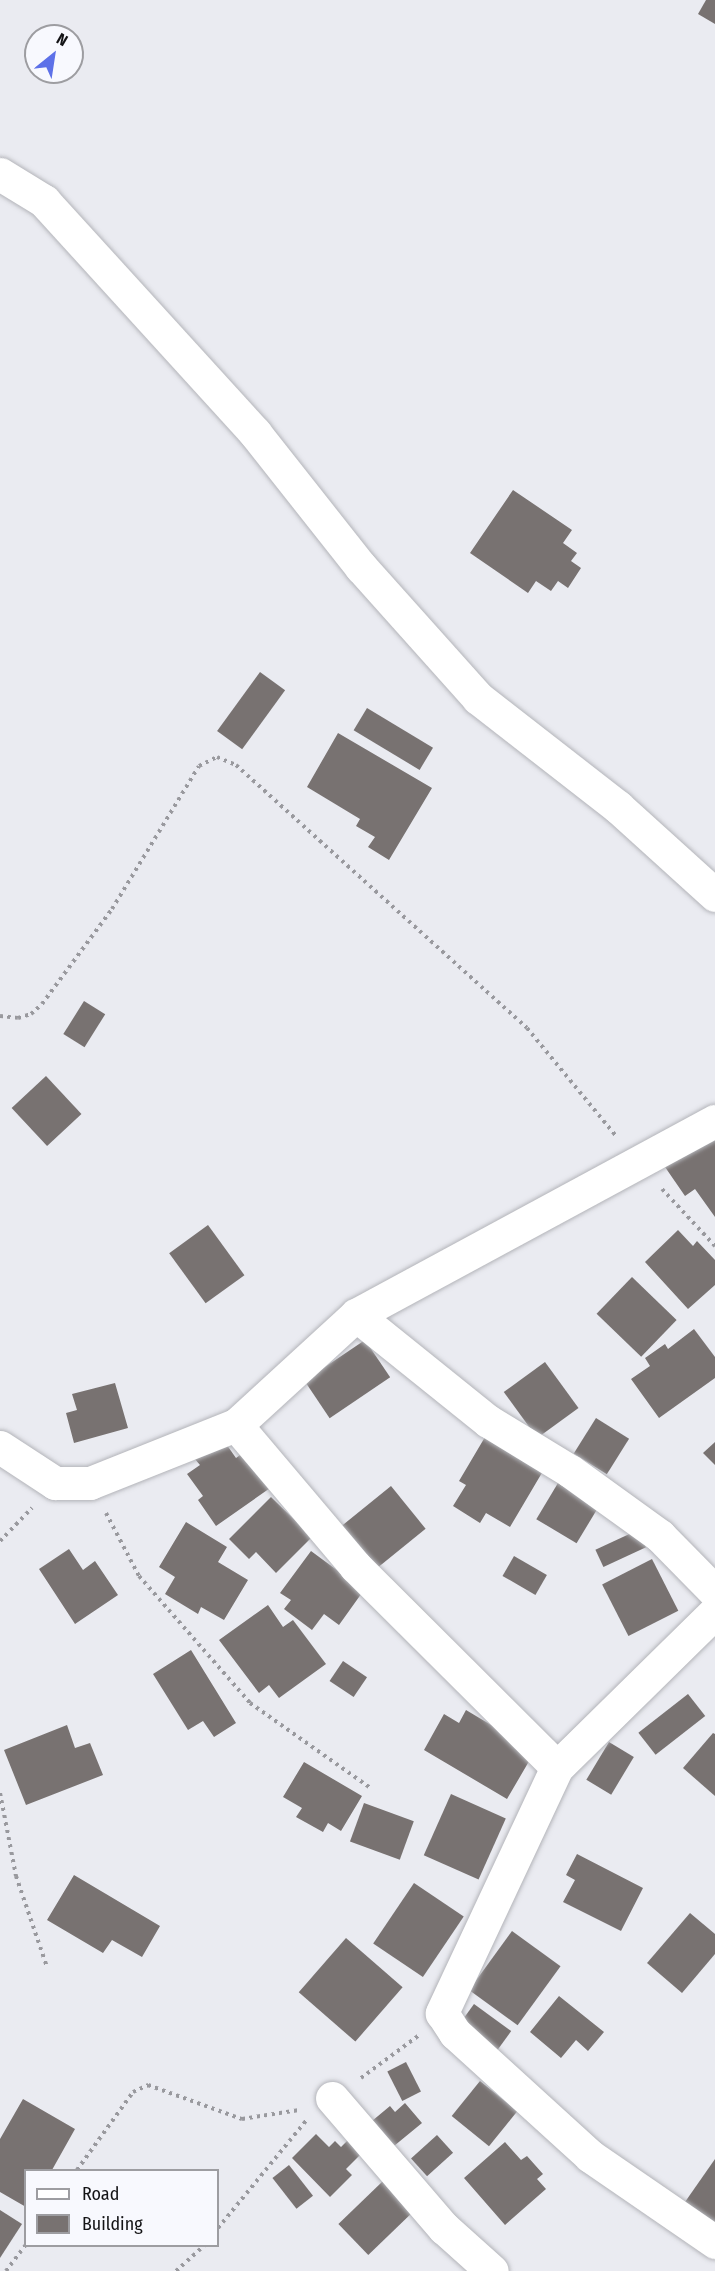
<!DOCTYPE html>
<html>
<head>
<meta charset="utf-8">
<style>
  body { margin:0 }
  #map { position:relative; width:715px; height:2271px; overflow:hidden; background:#eaebf1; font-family:"Fira Sans Condensed",sans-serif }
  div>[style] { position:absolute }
  .building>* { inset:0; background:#787271; transform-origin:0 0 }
  .path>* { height:4px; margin-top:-2px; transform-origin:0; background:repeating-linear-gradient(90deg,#99999e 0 3px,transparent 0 7.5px) }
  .roads { filter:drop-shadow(0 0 2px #b3b4b9) drop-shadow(0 0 2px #b3b4b9) }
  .street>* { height:33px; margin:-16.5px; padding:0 16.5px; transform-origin:16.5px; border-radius:16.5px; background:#fff }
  span { translate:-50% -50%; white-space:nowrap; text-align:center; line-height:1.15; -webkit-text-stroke:6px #f8f9fe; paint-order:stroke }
  .legend { position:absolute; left:24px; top:2169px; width:195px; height:78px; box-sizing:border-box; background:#f8f9fe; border:2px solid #9d9da1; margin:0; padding:8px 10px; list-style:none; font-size:18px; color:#141416 }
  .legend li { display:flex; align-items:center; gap:12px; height:30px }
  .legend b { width:30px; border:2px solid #9d9da1 }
  .north { position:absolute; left:24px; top:24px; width:60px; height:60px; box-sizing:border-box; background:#f8f9fe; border:2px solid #9d9da1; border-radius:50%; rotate:30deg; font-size:16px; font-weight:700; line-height:24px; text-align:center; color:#141416 }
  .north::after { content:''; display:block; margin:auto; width:21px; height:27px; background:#5d71e8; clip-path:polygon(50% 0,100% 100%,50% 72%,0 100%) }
</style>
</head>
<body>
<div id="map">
  <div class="building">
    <div style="clip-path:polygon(706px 0,715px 0,715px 24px,698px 14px)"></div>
    <div style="clip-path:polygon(513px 490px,572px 530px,563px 543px,577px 553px,571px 561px,581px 568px,568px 588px,558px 581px,551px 591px,536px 581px,528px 593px,470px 553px)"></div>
    <div style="left:260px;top:672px;width:31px;height:73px;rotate:36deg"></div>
    <div style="left:367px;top:708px;width:77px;height:26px;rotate:31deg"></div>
    <div style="clip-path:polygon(338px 733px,432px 788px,389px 860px,368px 847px,375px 837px,356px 826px,360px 819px,307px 787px)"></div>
    <div style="left:84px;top:1001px;width:25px;height:39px;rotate:32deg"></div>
    <div style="left:46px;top:1076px;width:52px;height:47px;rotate:47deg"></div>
    <div style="clip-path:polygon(715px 1132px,715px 1217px,695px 1189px,685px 1196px,665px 1167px)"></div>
    <div style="left:208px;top:1225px;width:62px;height:48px;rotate:54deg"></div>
    <div style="clip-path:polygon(678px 1230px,693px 1246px,697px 1241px,715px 1260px,715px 1285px,688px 1309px,645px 1262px)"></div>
    <div style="left:632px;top:1277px;width:62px;height:51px;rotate:44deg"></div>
    <div style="clip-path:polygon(694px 1329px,715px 1357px,715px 1378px,659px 1418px,631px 1379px,650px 1366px,645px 1358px,665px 1344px,668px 1349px)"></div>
    <div style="left:365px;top:1340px;width:45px;height:73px;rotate:56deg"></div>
    <div style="left:545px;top:1362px;width:57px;height:51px;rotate:54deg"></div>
    <div style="clip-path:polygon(115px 1383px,128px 1428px,74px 1443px,66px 1413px,77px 1410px,72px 1394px)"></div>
    <div style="left:596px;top:1418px;width:39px;height:42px;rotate:32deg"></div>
    <div style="clip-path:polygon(488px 1432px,546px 1466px,510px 1527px,486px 1513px,480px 1523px,453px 1506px,466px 1485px,459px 1481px)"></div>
    <div style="clip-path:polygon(222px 1438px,236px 1458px,247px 1450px,273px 1486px,216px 1526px,198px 1500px,203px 1496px,187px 1474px,200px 1465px,194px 1458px)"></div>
    <div style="clip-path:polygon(715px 1442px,715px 1465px,703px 1453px)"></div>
    <div style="left:561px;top:1478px;width:47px;height:48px;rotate:31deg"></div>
    <div style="left:391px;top:1486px;width:55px;height:73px;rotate:51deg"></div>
    <div style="clip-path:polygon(271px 1497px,312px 1537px,276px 1573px,256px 1552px,249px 1559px,229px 1539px)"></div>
    <div style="clip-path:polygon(186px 1522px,227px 1547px,218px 1562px,248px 1580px,224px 1620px,201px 1607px,198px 1614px,165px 1594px,175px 1577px,159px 1567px)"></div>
    <div style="left:638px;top:1530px;width:19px;height:47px;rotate:65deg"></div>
    <div style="clip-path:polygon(69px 1549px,83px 1570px,95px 1561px,118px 1595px,75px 1624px,39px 1569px)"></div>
    <div style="clip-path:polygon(311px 1551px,364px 1590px,339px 1625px,324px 1614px,312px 1630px,284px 1609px,291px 1600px,280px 1593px)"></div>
    <div style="left:514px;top:1556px;width:38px;height:23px;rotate:30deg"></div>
    <div style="left:652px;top:1559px;width:58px;height:56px;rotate:63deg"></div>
    <div style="clip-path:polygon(268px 1605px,283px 1627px,293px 1620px,326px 1664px,279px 1698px,269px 1685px,259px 1693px,219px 1640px)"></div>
    <div style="clip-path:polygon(191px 1650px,236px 1723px,214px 1737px,203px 1721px,188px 1730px,153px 1674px)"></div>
    <div style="left:343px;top:1661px;width:29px;height:24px;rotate:34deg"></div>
    <div style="left:688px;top:1694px;width:28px;height:63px;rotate:52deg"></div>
    <div style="clip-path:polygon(466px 1710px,535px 1751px,507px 1799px,424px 1750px,444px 1714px,459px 1723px)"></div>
    <div style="clip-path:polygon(67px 1725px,75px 1748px,90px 1743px,103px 1775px,26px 1805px,4px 1750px)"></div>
    <div style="clip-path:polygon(713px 1733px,715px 1734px,715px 1796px,683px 1768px)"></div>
    <div style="left:609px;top:1742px;width:29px;height:44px;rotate:31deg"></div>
    <div style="clip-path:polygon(304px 1762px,362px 1796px,341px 1831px,328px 1823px,323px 1832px,296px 1817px,302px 1808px,283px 1797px)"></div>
    <div style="left:451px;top:1794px;width:60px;height:67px;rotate:24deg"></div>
    <div style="left:364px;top:1803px;width:53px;height:41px;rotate:20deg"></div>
    <div style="clip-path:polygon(577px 1854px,643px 1888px,621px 1931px,563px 1902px,575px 1880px,566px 1875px)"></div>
    <div style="clip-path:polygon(74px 1875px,160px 1926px,142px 1957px,112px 1940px,103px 1953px,47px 1920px)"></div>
    <div style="left:414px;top:1883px;width:60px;height:73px;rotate:34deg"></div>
    <div style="clip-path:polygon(690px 1913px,715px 1934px,715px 1954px,682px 1993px,647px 1963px)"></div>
    <div style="left:512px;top:1931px;width:60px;height:73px;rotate:36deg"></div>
    <div style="left:346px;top:1938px;width:75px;height:72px;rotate:41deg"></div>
    <div style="clip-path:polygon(559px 1996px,604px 2032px,588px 2051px,576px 2040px,561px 2058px,530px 2032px)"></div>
    <div style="left:474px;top:2004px;width:46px;height:24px;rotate:36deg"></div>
    <div style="left:406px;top:2062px;width:33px;height:21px;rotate:63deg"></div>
    <div style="left:480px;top:2081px;width:48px;height:45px;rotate:39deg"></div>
    <div style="clip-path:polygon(23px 2099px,75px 2129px,52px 2170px,26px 2170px,26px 2207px,0 2192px,0 2139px)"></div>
    <div style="clip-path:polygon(405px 2103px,422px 2123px,394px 2146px,372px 2121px,390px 2106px,395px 2112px)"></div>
    <div style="clip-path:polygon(316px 2134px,329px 2147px,335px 2141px,341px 2147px,350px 2138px,364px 2151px,346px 2169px,352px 2175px,330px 2197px,292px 2158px)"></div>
    <div style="left:437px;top:2135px;width:24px;height:35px;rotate:48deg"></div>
    <div style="clip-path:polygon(505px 2142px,521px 2160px,527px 2156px,543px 2174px,537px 2179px,546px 2189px,505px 2225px,464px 2178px)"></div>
    <div style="clip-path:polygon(715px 2159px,715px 2223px,685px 2202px)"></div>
    <div style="left:289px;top:2165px;width:39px;height:21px;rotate:52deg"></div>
    <div style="left:383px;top:2181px;width:43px;height:62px;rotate:46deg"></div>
    <div style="clip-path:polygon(0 2210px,22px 2224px,0 2258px)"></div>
  </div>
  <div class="path">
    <div style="left:0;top:1016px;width:18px;rotate:6deg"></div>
    <div style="left:18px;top:1018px;width:14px;rotate:-17deg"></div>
    <div style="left:31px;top:1014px;width:15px;rotate:-42deg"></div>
    <div style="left:42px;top:1004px;width:118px;rotate:-53.6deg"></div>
    <div style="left:112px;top:909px;width:167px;rotate:-58.7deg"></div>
    <div style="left:199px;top:766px;width:20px;rotate:-27deg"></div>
    <div style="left:217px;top:757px;width:21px;rotate:23deg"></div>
    <div style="left:236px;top:765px;width:392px;rotate:42.1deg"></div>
    <div style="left:527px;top:1028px;width:140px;rotate:50.5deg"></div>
    <div style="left:662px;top:1189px;width:78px;rotate:47.1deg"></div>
    <div style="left:106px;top:1513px;width:71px;rotate:62.4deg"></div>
    <div style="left:139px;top:1576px;width:169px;rotate:48.8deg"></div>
    <div style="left:250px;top:1703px;width:146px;rotate:35.2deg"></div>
    <div style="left:0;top:1541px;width:46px;rotate:-45.9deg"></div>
    <div style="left:0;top:1793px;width:85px;rotate:79.1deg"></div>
    <div style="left:16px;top:1876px;width:96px;rotate:71.2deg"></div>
    <div style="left:361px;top:2078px;width:71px;rotate:-36.4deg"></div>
    <div style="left:77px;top:2170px;width:96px;rotate:-54.3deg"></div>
    <div style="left:133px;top:2092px;width:17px;rotate:-25deg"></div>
    <div style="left:148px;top:2085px;width:100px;rotate:19.9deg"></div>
    <div style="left:242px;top:2119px;width:58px;rotate:-9deg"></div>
    <div style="left:218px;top:2228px;width:139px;rotate:-50.6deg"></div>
    <div style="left:6px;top:2271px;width:34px;rotate:-53deg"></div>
    <div style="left:176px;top:2271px;width:38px;rotate:-42deg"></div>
  </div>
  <div class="roads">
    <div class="street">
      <div style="left:0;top:174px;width:52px;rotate:31.5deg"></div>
      <div style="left:44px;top:201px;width:314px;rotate:47.7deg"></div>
      <div style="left:255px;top:433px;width:171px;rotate:51.7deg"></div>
      <div style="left:361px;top:567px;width:176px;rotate:48.2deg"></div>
      <div style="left:478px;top:698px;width:177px;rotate:37.9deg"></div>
      <div style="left:618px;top:807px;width:131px;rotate:42.2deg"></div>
      <div style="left:356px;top:1315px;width:169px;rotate:38.8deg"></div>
      <div style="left:488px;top:1421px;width:96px;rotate:31.4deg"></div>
      <div style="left:570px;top:1471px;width:111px;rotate:35.8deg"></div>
      <div style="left:660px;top:1536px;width:78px;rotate:45.5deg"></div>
      <div style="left:236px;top:1425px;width:185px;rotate:49.8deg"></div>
      <div style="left:355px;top:1566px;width:285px;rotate:44.9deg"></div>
      <div style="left:0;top:1447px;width:66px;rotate:33.2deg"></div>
      <div style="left:55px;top:1483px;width:35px"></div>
      <div style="left:90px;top:1483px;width:157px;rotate:-21.7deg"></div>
      <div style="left:236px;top:1425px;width:163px;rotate:-42.5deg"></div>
      <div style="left:356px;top:1315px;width:408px;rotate:-28.4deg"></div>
      <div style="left:715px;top:1612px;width:221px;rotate:135.5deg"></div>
      <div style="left:557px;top:1767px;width:272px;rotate:115.1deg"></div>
      <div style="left:442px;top:2013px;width:24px;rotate:57deg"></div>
      <div style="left:455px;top:2033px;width:183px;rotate:42.3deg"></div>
      <div style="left:590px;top:2156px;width:152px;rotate:34.5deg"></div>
      <div style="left:332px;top:2098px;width:172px;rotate:49.3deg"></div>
      <div style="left:444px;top:2228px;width:64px;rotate:41.9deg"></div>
    </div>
  </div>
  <ul class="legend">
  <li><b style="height:8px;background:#fff"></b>Road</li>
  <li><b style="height:16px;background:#787271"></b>Building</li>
  </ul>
  <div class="north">N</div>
</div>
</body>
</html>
